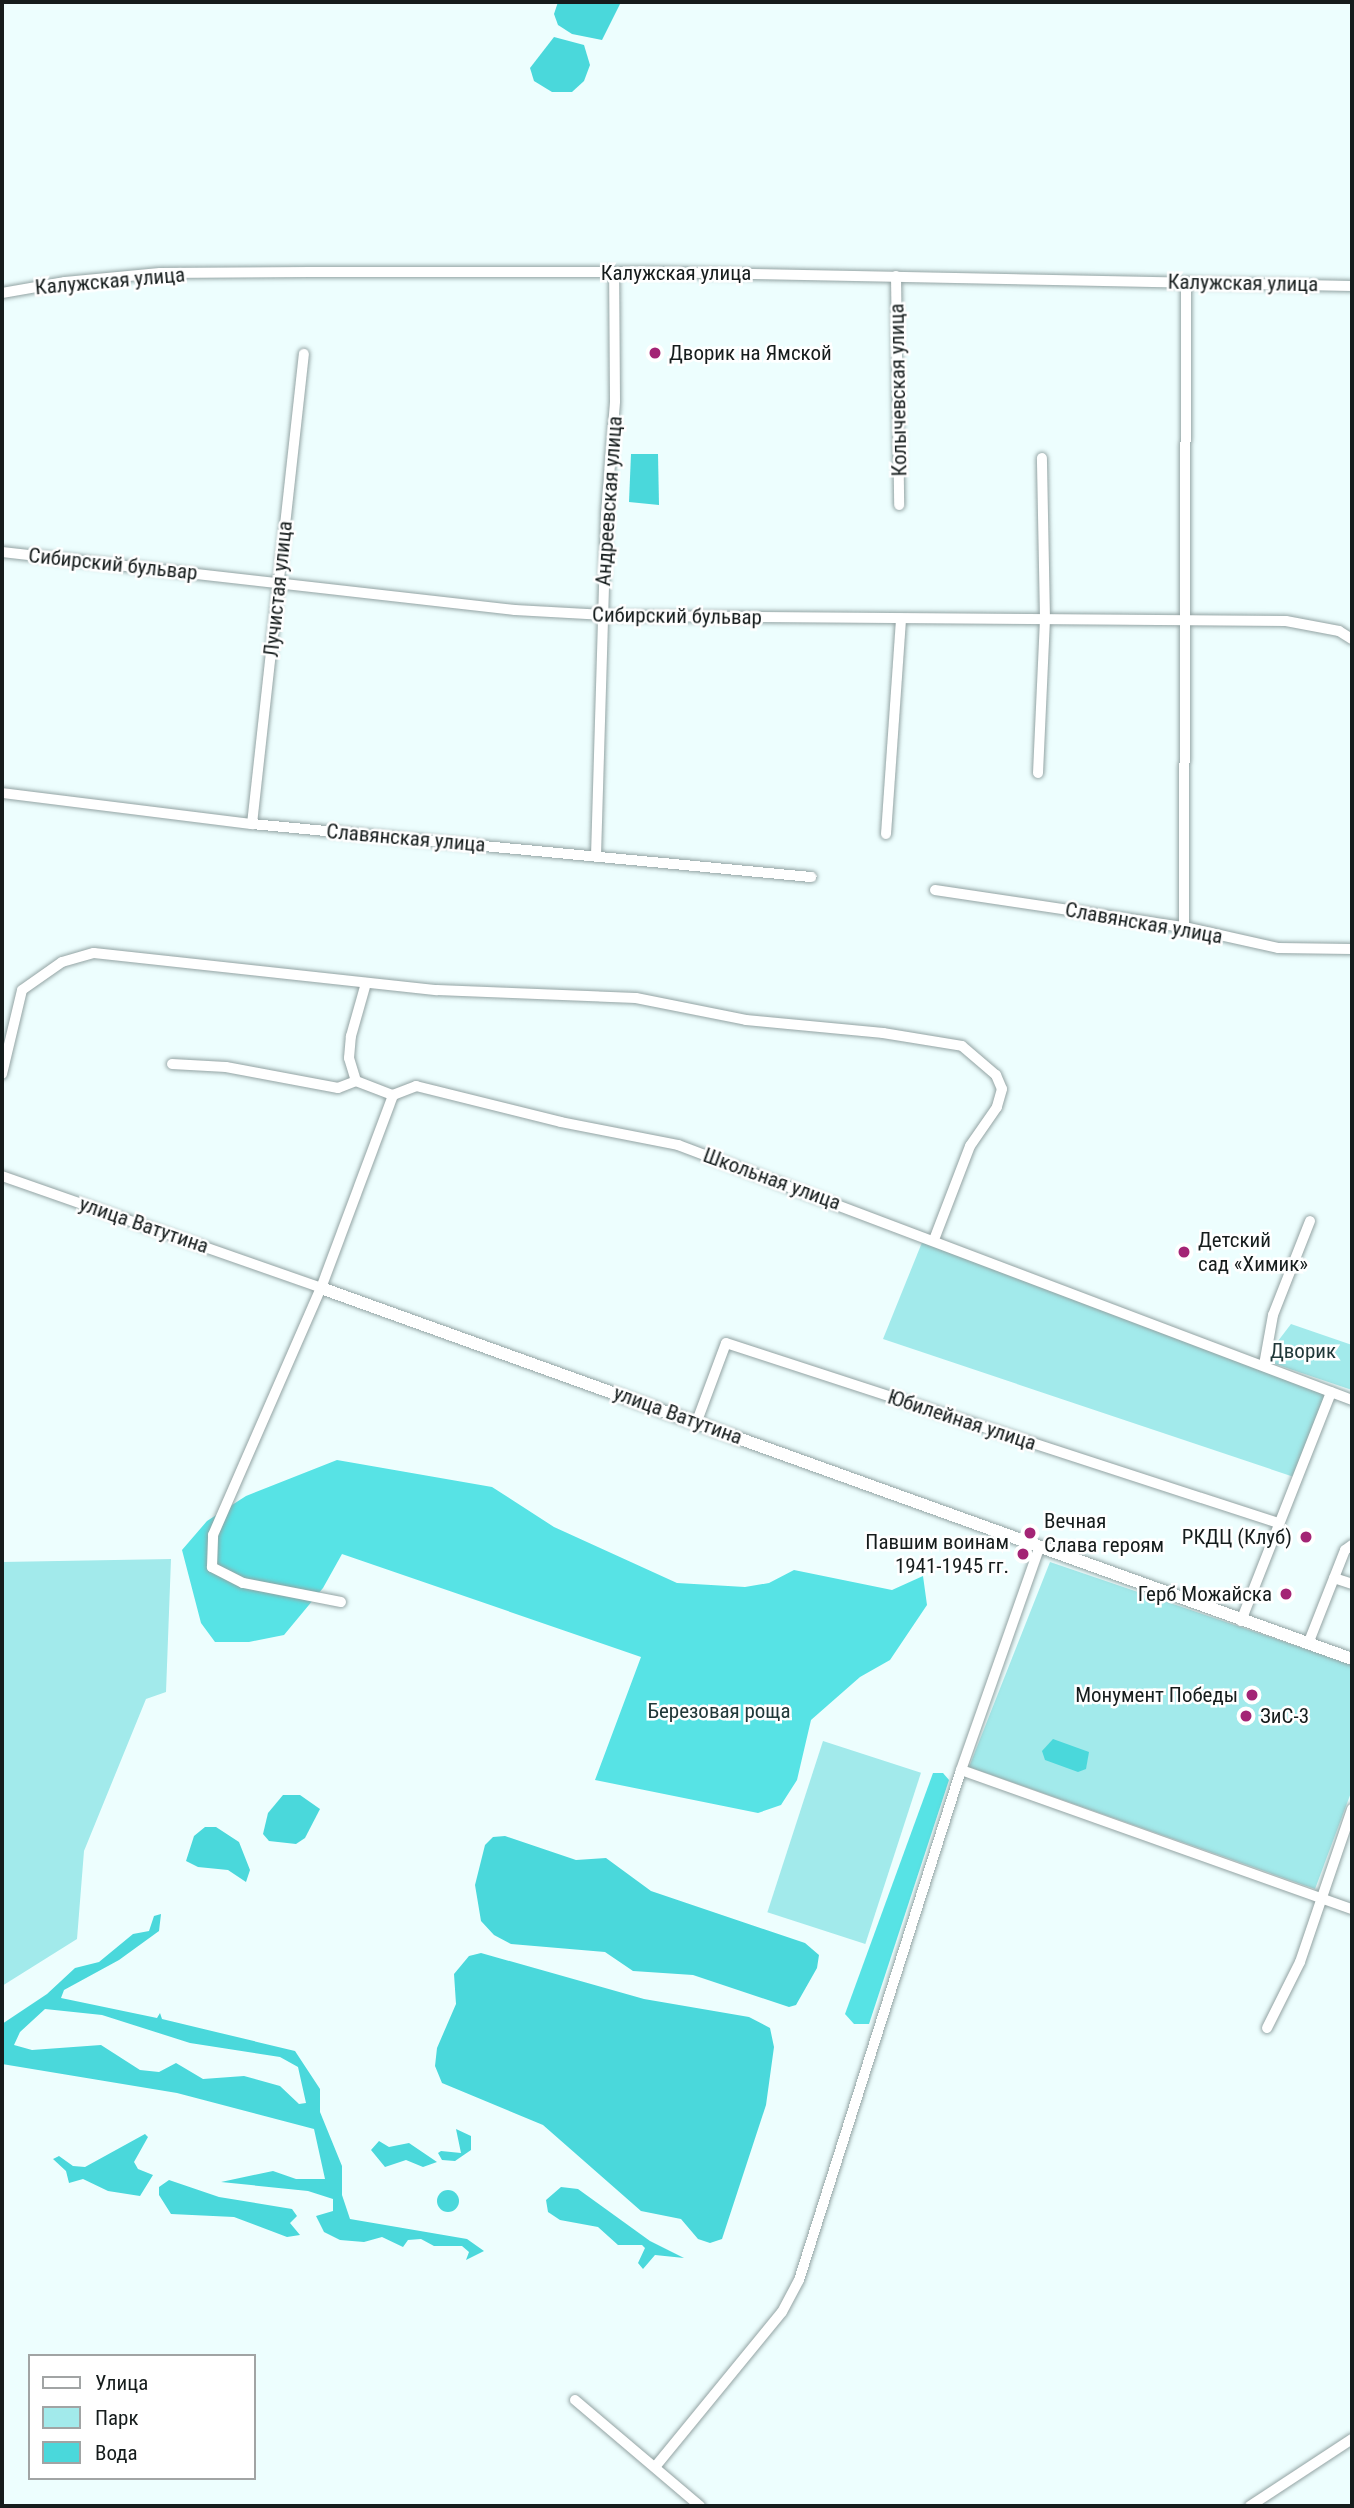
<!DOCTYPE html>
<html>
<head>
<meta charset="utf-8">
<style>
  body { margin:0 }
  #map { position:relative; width:1354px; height:2508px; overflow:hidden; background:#edfefe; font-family:"Roboto Condensed",sans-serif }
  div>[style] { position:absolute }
  .green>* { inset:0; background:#a2eaeb; transform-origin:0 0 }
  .forest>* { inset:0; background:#57e3e5 }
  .water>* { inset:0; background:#4ad8db }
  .round { border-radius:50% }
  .roads { filter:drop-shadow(0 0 2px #93a3a3) drop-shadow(0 0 2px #93a3a3) }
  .minor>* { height:10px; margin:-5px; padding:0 5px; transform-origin:5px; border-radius:5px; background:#fff }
  .tertiary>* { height:12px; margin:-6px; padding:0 6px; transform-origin:6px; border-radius:6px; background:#fff }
  .dots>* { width:19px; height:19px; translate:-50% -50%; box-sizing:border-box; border:4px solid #fff; border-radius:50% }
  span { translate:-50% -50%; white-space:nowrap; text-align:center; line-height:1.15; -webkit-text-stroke:5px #fff; paint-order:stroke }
  .street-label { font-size:21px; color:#151c1c }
  .poi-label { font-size:21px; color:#151c1c }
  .left { translate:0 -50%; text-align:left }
  .right { translate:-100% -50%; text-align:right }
  .park-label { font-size:21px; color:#203839 }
  .frame { position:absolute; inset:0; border:4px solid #151c1c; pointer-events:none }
  .legend { position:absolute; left:28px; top:2354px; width:228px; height:126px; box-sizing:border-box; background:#fff; border:2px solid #a1a4a4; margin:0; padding:9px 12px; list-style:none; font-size:21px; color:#151c1c }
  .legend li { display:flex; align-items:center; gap:14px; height:35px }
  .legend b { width:35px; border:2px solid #a1a4a4 }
</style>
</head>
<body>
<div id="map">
  <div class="green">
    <div style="clip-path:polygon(923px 1240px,1329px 1393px,1294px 1477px,883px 1339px)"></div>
    <div style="clip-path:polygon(1291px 1324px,1352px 1345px,1352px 1390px,1275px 1364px,1278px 1341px)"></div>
    <div style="clip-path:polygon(171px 1559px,166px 1692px,146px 1699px,84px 1851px,77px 1939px,2px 1986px,2px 1562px)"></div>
    <div style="clip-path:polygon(1050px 1562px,1352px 1665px,1352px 1790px,1315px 1889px,969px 1767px)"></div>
    <div style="left:823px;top:1741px;width:103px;height:180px;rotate:18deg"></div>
  </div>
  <div class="forest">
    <div style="clip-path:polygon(337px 1460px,492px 1487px,554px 1527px,677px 1583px,745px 1587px,769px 1583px,794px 1570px,892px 1590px,923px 1576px,927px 1605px,890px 1660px,860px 1677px,811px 1720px,797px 1780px,781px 1805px,758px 1813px,595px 1780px,641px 1657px,342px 1554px,323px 1588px,284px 1635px,249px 1642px,215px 1642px,201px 1623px,182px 1550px,207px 1521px,246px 1496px)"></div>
    <div style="clip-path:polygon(933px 1773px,943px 1773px,949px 1780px,869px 2024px,854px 2024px,845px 2014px)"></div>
  </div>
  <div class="water">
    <div style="clip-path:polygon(558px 2px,621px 2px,602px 40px,572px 34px,558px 25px,554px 14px)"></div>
    <div style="clip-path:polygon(554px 37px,584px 45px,590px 65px,584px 81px,572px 92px,552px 92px,534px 81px,530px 68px)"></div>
    <div style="clip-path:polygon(631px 454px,658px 454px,659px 505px,629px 502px)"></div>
    <div style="clip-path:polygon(1053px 1739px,1089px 1752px,1086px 1769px,1078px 1772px,1045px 1760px,1042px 1751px)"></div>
    <div style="clip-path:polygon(283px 1795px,300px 1795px,320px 1809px,305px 1838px,296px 1844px,269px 1841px,263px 1834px,268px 1813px)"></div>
    <div style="clip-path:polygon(205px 1827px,216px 1827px,239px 1842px,250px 1870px,246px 1882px,228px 1870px,198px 1867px,186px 1861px,194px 1836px)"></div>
    <div style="clip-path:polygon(505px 1836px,576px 1860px,606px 1858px,651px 1891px,805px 1943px,819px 1955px,817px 1968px,796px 2005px,789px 2007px,693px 1975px,633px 1971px,605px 1952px,511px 1944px,494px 1935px,481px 1921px,475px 1885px,485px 1845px,493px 1837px)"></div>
    <div style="clip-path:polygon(evenodd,161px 1914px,159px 1931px,119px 1960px,64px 1990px,61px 1998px,157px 2018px,160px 2013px,162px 2019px,295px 2051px,320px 2089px,320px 2112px,342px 2166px,342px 2195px,350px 2219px,467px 2239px,484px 2251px,466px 2260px,469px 2252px,462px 2246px,434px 2246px,421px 2239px,408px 2240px,403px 2247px,382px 2237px,364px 2242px,340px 2240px,324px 2232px,316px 2216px,333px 2211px,333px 2199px,308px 2191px,221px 2182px,273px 2171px,296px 2179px,325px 2179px,314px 2129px,177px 2093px,2px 2064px,2px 2024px,47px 1994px,75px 1968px,99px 1962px,133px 1934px,149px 1931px,154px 1916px,161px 1914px,45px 2009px,102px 2015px,190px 2043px,280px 2057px,298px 2067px,306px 2103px,299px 2104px,280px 2086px,244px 2076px,203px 2079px,176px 2063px,159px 2072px,140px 2070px,101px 2045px,32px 2050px,14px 2045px,20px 2032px,45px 2009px)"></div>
    <div style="clip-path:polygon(481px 1953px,644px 1999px,749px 2017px,770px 2028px,774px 2047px,766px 2105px,722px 2239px,710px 2243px,698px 2239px,681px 2219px,641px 2211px,543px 2125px,442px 2083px,435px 2066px,437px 2048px,456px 2004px,454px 1974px,469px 1956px)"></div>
    <div style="clip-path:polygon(456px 2129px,471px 2136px,471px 2150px,455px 2161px,442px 2160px,438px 2153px,441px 2151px,461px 2153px)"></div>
    <div style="clip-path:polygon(145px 2134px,148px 2137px,134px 2162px,138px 2169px,153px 2175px,140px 2196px,108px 2191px,83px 2179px,69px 2183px,66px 2171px,53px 2159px,59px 2156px,73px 2166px,85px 2167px)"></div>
    <div style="clip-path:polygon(379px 2141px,389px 2147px,409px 2143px,437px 2162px,423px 2167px,406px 2160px,385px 2167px,371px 2150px)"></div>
    <div style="clip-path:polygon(169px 2180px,219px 2197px,292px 2209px,297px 2216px,290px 2223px,300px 2235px,287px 2237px,234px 2217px,171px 2214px,159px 2195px,159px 2187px)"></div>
    <div style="clip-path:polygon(561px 2187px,578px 2189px,650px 2241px,684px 2258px,655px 2255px,643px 2269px,638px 2263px,645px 2248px,642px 2245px,618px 2245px,598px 2227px,560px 2220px,548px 2212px,546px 2200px)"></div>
    <div class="round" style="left:437px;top:2190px;width:22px;height:22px"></div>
  </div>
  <div class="roads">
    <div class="minor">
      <div style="left:896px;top:276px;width:229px;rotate:89.2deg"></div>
      <div style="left:2px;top:293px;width:64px;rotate:-9.9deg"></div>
      <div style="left:65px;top:282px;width:95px;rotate:-5.4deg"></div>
      <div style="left:160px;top:273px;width:150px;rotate:-0.4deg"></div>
      <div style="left:310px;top:272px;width:343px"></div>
      <div style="left:653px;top:272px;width:699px;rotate:1.15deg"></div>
      <div style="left:2px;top:552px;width:516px;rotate:6.45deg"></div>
      <div style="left:515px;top:610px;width:108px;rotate:3.2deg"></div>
      <div style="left:623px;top:616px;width:663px;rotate:0.43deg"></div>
      <div style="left:1286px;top:621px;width:54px;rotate:10.7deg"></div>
      <div style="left:1339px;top:631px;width:15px;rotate:32deg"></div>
      <div style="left:1038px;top:773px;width:154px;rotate:-87.4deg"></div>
      <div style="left:1045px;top:619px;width:161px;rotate:-91.1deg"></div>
      <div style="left:2px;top:793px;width:252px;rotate:7.1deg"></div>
      <div style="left:252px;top:824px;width:562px;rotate:5.42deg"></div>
      <div style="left:252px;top:824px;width:473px;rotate:-83.7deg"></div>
      <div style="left:886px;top:834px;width:216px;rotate:-86deg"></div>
      <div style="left:596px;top:856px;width:342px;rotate:-88.3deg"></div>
      <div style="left:606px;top:514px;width:113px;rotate:-85.4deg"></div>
      <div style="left:615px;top:401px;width:128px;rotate:-90.4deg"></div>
      <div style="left:935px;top:890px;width:252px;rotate:8.5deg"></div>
      <div style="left:1184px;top:927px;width:96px;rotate:12.6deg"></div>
      <div style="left:1278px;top:948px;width:74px;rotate:0.8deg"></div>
      <div style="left:1184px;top:927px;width:645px;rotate:-89.82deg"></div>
      <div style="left:172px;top:1064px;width:54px;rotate:3.2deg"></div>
      <div style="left:226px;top:1067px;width:114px;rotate:10.6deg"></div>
      <div style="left:338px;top:1088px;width:19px;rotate:-21deg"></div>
      <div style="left:356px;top:1081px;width:40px;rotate:21deg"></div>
      <div style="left:393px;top:1095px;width:25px;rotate:-21deg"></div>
      <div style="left:416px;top:1086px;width:149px;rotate:13.9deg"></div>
      <div style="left:561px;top:1122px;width:119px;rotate:11.1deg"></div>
      <div style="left:678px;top:1145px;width:721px;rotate:20.72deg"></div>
      <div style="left:2px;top:1074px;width:86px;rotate:-76.6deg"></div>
      <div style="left:22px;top:990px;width:49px;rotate:-35deg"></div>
      <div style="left:62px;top:962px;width:33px;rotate:-16deg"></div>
      <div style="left:94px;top:953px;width:345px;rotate:6.2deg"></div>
      <div style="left:437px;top:990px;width:199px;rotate:2.3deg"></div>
      <div style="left:636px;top:998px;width:112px;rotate:11.3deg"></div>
      <div style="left:746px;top:1020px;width:138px;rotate:5.4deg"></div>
      <div style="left:883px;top:1033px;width:80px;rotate:9.3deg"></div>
      <div style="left:962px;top:1046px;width:45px;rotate:40.5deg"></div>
      <div style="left:996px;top:1075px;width:15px;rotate:67deg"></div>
      <div style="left:1002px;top:1089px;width:19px;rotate:106deg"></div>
      <div style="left:997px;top:1107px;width:47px;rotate:124.7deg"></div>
      <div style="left:970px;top:1146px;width:101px;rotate:111deg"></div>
      <div style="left:356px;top:1081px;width:24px;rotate:-107deg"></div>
      <div style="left:349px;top:1058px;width:22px;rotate:-85deg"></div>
      <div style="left:351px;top:1036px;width:55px;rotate:-74.2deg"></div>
      <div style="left:2px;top:1176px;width:338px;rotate:19.3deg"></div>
      <div style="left:1264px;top:1365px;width:51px;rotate:-79.8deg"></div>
      <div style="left:1273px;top:1315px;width:101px;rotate:-68.5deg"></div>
      <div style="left:697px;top:1421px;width:83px;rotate:-69.6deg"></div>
      <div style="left:726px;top:1343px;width:581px;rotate:18.06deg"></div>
      <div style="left:1334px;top:1578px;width:19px;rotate:18deg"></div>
      <div style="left:341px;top:1602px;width:100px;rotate:-169deg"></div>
      <div style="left:243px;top:1583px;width:35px;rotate:-153deg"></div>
      <div style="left:212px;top:1567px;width:32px;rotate:-88deg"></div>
      <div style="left:213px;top:1535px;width:270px;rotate:-66.4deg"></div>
      <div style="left:321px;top:1288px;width:206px;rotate:-69.5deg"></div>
      <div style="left:1241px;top:1621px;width:246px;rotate:-68.5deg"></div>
      <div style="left:1308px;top:1644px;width:101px;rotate:-68.5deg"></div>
      <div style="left:1345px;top:1550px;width:9px;rotate:-36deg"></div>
      <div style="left:961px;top:1770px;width:415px;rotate:19.6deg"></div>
      <div style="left:1267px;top:2028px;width:74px;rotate:-63.4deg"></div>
      <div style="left:1300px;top:1962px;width:162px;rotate:-71.2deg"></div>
      <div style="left:575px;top:2400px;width:164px;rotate:40.3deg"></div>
      <div style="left:655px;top:2467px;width:200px;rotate:-50.7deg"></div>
      <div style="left:782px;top:2312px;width:36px;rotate:-62deg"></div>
      <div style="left:799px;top:2280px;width:535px;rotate:-72.38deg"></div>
      <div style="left:961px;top:1770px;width:235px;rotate:-70.6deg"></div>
      <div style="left:1250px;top:2506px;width:122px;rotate:-33.3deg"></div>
    </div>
    <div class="tertiary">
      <div style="left:321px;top:1288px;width:1096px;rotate:19.79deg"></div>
    </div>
  </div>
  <div class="dots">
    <div style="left:655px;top:353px;background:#a32475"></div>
    <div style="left:1184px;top:1252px;background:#a32475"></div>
    <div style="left:1030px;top:1533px;background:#a32475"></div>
    <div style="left:1306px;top:1537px;background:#a32475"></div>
    <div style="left:1023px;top:1554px;background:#a32475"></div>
    <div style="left:1286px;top:1594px;background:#a32475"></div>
    <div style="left:1252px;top:1695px;background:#a32475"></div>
    <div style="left:1246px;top:1716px;background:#a32475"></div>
  </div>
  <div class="street-label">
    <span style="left:676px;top:273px">Калужская улица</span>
    <span style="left:110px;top:281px;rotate:-5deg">Калужская улица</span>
    <span style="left:1243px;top:283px;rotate:1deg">Калужская улица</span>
    <span style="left:898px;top:390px;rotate:-91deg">Колычевская улица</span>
    <span style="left:609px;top:501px;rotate:-86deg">Андреевская улица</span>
    <span style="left:113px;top:564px;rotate:6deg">Сибирский бульвар</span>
    <span style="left:278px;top:589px;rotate:-84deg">Лучистая улица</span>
    <span style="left:677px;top:616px;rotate:1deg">Сибирский бульвар</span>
    <span style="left:406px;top:838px;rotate:5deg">Славянская улица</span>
    <span style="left:1144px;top:923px;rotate:10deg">Славянская улица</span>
    <span style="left:772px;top:1179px;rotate:20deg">Школьная улица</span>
    <span style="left:144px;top:1225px;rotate:19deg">улица Ватутина</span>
    <span style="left:678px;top:1415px;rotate:20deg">улица Ватутина</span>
    <span style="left:962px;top:1420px;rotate:18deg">Юбилейная улица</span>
  </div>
  <div class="poi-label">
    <span class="left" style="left:669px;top:353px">Дворик на Ямской</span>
    <span class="left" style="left:1198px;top:1252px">Детский<br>сад «Химик»</span>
    <span class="left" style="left:1044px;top:1533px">Вечная<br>Слава героям</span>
    <span class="right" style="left:1292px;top:1537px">РКДЦ (Клуб)</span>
    <span class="right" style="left:1009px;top:1554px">Павшим воинам<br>1941-1945 гг.</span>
    <span class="right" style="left:1272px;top:1594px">Герб Можайска</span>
    <span class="right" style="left:1238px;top:1695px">Монумент Победы</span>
    <span class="left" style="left:1260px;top:1716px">ЗиС-3</span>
  </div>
  <div class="park-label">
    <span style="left:1303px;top:1351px">Дворик</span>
    <span style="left:719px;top:1711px">Березовая роща</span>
  </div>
  <div class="frame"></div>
  <ul class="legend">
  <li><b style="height:9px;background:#fff"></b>Улица</li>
  <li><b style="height:19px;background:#a2eaeb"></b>Парк</li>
  <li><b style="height:19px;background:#4ad8db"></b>Вода</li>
  </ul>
</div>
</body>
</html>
